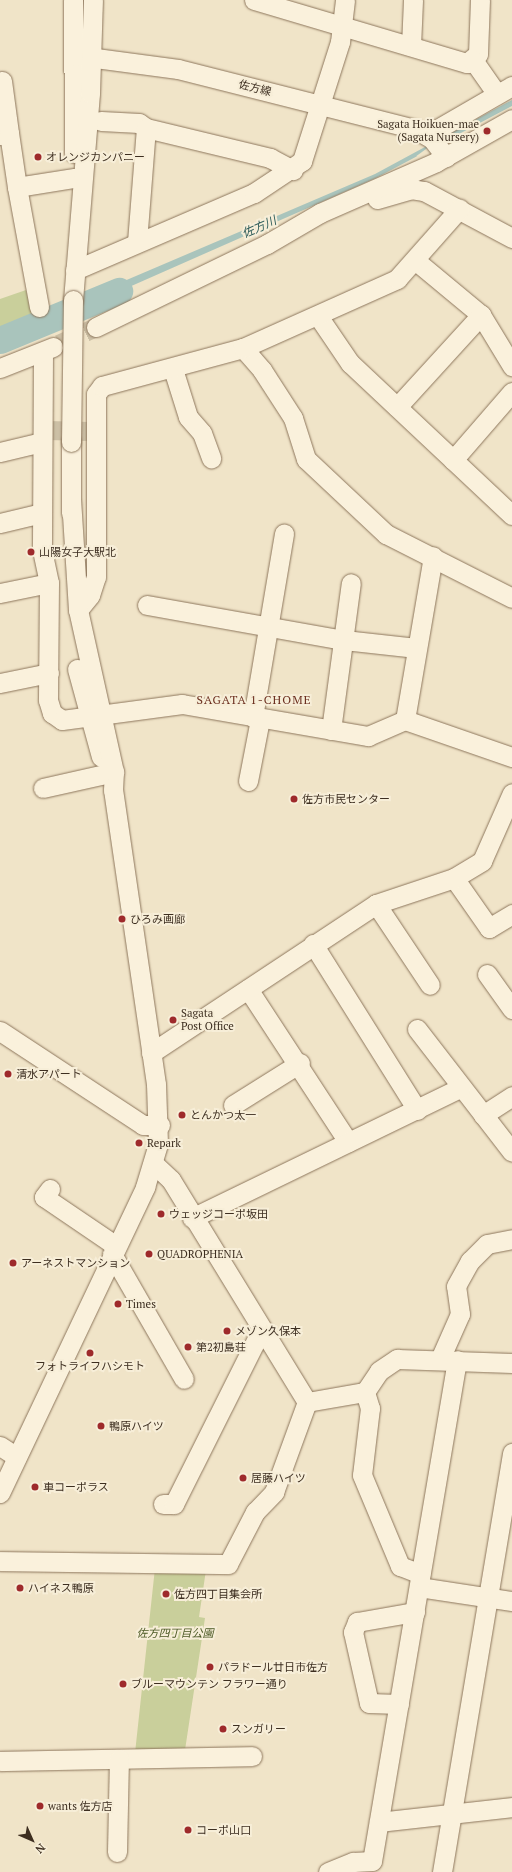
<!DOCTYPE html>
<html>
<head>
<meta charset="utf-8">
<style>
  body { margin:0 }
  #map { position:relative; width:512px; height:1872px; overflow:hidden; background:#f0e4c8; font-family:"PT Serif","Noto Sans JP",serif }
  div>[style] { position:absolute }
  .green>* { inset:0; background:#c9cf9b }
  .water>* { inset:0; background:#a9c4bc }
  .pier>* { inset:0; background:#f0e4c8; transform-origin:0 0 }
  .river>* { height:27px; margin:-13.5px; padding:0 13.5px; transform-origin:13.5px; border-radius:13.5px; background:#a9c4bc }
  .minor-tunnel>* { height:19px; margin-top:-9.5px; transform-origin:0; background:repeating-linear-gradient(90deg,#ccc0a6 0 19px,transparent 0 29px) }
  .roads { filter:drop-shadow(0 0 1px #8d765c) drop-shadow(0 0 1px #8d765c) }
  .minor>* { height:19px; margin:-9.5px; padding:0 9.5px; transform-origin:9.5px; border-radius:9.5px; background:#faf1dc }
  .bridges { filter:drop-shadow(0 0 1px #8d765c) drop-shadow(0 0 1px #8d765c) }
  .minor-bridge>* { height:19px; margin:-9.5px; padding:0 9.5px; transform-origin:9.5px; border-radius:9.5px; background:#faf1dc }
  .dots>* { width:11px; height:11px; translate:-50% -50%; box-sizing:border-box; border:2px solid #f7eed8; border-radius:50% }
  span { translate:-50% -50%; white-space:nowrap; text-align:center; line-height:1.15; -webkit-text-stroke:4px #f7eed8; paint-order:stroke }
  .street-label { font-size:11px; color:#3d2e20 }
  .poi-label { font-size:11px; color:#3d2e20 }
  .right { translate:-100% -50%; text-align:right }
  .left { translate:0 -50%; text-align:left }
  .park-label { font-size:11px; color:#4d5a26; font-style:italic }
  .water-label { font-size:12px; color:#2f5d5a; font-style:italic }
  .neighbourhood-label { font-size:12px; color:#6b2e1e; letter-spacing:1px }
  .north { position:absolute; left:12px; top:1820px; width:40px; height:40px; -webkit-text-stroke:3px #f7eed8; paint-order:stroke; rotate:135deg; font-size:11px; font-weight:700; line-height:16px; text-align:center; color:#3d2e20 }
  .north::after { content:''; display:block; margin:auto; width:14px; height:18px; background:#3d2e20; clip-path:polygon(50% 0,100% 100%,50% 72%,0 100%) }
</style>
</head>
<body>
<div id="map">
  <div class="green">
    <div style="clip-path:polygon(26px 290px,34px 320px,0 334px,0 299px)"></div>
    <div style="clip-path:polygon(155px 1568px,206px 1570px,199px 1617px,205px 1618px,185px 1750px,135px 1753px)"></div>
  </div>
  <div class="water">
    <div style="clip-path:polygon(512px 100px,512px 106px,376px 178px,0 344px,0 334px,375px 174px)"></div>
  </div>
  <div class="pier">
    <div style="left:448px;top:133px;width:9px;height:39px;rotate:54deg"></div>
    <div style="clip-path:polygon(88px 295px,88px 308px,57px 321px,57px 309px)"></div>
  </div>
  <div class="river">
    <div style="left:0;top:340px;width:129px;rotate:-22.4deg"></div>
  </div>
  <div class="minor-tunnel">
    <div style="left:59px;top:344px;width:41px;rotate:-24.7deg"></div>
    <div style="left:47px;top:430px;width:43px;rotate:1.3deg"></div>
  </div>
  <div class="roads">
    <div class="minor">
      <div style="left:73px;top:0;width:153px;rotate:89.6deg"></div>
      <div style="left:254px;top:0;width:222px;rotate:16.5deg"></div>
      <div style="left:467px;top:63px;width:14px;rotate:-39deg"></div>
      <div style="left:478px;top:54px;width:54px;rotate:-87.9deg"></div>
      <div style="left:411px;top:46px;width:46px;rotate:-87.5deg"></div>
      <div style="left:73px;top:55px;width:106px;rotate:7.6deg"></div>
      <div style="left:178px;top:69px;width:244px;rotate:14.2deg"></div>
      <div style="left:415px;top:129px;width:20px;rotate:30deg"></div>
      <div style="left:432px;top:139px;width:23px;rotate:52deg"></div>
      <div style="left:473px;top:60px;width:37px;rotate:55deg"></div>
      <div style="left:2px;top:81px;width:52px;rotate:82.3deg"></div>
      <div style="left:101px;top:121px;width:38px;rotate:3deg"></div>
      <div style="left:139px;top:123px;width:9px;rotate:36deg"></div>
      <div style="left:0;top:135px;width:9px;rotate:-13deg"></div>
      <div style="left:9px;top:133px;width:55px;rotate:81.6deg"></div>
      <div style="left:17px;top:187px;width:58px;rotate:-9deg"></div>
      <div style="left:427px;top:135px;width:98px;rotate:-30deg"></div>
      <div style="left:17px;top:187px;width:122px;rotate:79.6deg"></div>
      <div style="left:377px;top:199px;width:35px;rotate:-16deg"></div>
      <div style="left:411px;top:189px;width:13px;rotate:9deg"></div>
      <div style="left:424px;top:191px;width:100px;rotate:28.1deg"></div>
      <div style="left:137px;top:242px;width:114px;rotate:-85.5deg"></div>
      <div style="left:146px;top:128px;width:128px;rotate:13.6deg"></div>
      <div style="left:270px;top:158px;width:26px;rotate:28deg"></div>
      <div style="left:416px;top:261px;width:85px;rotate:39.7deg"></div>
      <div style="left:481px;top:315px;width:60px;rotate:58.7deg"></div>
      <div style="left:75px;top:270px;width:195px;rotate:-23.3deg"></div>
      <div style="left:254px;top:193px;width:58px;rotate:-33.7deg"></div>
      <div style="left:302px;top:161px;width:125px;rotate:-72.3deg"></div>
      <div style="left:340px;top:42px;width:42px;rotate:-83.2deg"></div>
      <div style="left:73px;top:300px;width:208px;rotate:-85.3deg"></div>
      <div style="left:90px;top:93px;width:93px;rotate:-88.2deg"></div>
      <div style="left:318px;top:316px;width:57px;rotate:55.8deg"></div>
      <div style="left:350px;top:363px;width:222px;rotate:43.2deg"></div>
      <div style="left:96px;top:327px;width:190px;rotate:-25.9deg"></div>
      <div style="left:267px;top:244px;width:61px;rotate:-30.3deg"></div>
      <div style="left:320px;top:213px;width:127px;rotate:-23.7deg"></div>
      <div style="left:436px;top:162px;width:87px;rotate:-29.5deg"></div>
      <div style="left:243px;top:348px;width:29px;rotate:49deg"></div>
      <div style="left:262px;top:370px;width:57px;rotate:57.1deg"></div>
      <div style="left:293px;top:418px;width:43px;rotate:72.4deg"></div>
      <div style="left:306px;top:459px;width:110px;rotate:43.2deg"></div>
      <div style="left:386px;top:534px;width:141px;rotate:26.9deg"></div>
      <div style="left:43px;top:352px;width:198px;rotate:90.3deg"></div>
      <div style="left:42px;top:550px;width:34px;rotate:78deg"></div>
      <div style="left:49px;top:583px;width:117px;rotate:90.5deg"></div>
      <div style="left:48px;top:700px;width:14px;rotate:73deg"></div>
      <div style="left:52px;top:713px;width:12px;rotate:35deg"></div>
      <div style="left:62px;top:720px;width:121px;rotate:-7.6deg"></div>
      <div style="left:182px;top:704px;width:189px;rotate:9.8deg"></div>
      <div style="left:368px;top:736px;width:40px;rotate:-23.4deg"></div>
      <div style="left:405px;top:720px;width:113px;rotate:19.1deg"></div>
      <div style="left:0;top:368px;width:57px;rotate:-21.6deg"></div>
      <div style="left:173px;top:369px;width:50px;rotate:72.6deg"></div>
      <div style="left:188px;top:417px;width:21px;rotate:49deg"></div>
      <div style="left:202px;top:433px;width:27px;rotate:70deg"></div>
      <div style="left:397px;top:407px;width:125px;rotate:-47.6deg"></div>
      <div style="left:0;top:452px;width:43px;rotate:-13.4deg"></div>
      <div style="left:453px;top:460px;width:90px;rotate:-49.1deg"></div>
      <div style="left:71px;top:513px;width:71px;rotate:-90deg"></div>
      <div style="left:0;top:523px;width:43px;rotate:-13.4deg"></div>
      <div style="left:0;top:593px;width:50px;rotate:-11.5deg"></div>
      <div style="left:147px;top:605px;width:200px;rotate:10.1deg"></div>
      <div style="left:344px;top:640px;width:73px;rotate:6.3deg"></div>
      <div style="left:78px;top:610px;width:19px;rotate:-51deg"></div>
      <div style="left:90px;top:595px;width:19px;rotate:-72deg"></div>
      <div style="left:96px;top:577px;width:183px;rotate:-90deg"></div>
      <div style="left:96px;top:394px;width:10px;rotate:-53deg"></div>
      <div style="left:102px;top:386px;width:146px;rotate:-15.1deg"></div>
      <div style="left:243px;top:348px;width:169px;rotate:-24.1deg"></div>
      <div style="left:397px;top:279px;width:94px;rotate:-48.5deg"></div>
      <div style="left:77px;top:669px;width:91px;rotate:74.7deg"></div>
      <div style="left:0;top:683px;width:50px;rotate:-11.5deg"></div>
      <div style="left:253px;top:717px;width:186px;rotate:-80.4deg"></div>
      <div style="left:405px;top:720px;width:166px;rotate:-80.3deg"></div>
      <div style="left:331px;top:730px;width:148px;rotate:-82.3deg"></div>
      <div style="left:248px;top:781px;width:63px;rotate:-79deg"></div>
      <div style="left:43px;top:788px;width:73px;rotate:-12.7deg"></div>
      <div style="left:454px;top:878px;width:61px;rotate:55deg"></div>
      <div style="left:489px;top:928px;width:27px;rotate:-31deg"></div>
      <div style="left:376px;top:904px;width:97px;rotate:56.3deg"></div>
      <div style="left:313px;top:944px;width:196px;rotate:57.9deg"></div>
      <div style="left:487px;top:974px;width:43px;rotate:54.5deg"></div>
      <div style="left:248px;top:989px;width:183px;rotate:56.8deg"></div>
      <div style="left:417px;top:1029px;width:155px;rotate:52.3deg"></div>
      <div style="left:0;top:1031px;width:171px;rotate:33.3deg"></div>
      <div style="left:143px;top:1125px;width:17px"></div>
      <div style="left:151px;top:1053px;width:270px;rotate:-33.5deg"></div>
      <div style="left:376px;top:904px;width:82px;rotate:-18.4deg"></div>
      <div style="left:454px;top:878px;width:33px;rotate:-31deg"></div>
      <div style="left:482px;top:861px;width:74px;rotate:-66.2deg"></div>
      <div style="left:233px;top:1105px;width:79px;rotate:-32.1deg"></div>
      <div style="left:483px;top:1115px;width:35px;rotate:-33deg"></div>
      <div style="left:154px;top:1164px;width:23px;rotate:43deg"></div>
      <div style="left:171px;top:1180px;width:260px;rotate:58.5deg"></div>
      <div style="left:307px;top:1402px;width:59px;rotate:-9.8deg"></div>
      <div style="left:365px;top:1392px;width:25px;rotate:-56deg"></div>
      <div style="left:379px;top:1371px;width:22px;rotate:-34deg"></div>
      <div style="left:397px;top:1359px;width:115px;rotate:2deg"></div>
      <div style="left:50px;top:1189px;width:10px;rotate:127deg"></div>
      <div style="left:44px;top:1197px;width:87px;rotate:34.2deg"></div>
      <div style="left:192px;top:1218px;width:298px;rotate:-25.9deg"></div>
      <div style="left:112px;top:1254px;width:144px;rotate:60.1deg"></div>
      <div style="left:440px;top:1359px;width:49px;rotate:-66deg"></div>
      <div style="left:460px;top:1314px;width:28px;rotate:-98deg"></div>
      <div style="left:456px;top:1286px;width:29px;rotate:-61deg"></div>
      <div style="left:470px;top:1261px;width:24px;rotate:-45deg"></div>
      <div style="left:487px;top:1244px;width:25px;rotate:-11deg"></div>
      <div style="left:365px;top:1392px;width:17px;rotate:73deg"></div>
      <div style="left:370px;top:1408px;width:67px;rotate:96.8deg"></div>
      <div style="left:362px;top:1475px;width:99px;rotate:67.3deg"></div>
      <div style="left:400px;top:1566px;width:22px;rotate:21deg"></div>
      <div style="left:0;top:1446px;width:20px;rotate:33deg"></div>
      <div style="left:0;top:1493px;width:339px;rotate:-64.6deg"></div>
      <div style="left:145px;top:1187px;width:45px;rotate:-73.2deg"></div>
      <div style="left:158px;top:1144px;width:60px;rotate:-91.9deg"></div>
      <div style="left:156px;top:1084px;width:297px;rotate:-98.3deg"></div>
      <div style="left:113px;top:790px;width:18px;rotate:-87deg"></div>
      <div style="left:114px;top:772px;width:166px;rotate:-102.5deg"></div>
      <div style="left:78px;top:610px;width:110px;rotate:-93.6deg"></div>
      <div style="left:163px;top:1504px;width:11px"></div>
      <div style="left:174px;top:1504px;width:195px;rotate:-63.4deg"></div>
      <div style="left:0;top:1561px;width:228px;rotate:0.8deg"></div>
      <div style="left:228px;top:1564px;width:59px;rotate:-62.6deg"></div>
      <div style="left:255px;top:1512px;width:28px;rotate:-46deg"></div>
      <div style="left:274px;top:1492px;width:96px;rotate:-69.9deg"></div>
      <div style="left:419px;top:1587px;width:94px;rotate:8.6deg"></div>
      <div style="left:399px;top:1704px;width:30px;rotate:-178deg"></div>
      <div style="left:369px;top:1703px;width:73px;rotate:-102.7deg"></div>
      <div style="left:353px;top:1632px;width:11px;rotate:-68deg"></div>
      <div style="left:357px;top:1622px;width:59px;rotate:-9.8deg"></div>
      <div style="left:0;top:1761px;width:252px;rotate:-1.1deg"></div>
      <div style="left:379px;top:1822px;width:134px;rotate:-6.4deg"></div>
      <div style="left:117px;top:1852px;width:93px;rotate:-88.8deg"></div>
      <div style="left:328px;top:1872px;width:27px;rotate:-22deg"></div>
      <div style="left:353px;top:1862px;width:19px;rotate:-3deg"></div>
      <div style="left:372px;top:1861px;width:508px;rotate:-80.37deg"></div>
      <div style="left:442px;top:1872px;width:425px;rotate:-80.5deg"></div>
    </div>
  </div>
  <div class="bridges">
    <div class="minor-bridge">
      <div style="left:71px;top:442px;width:142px;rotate:-89.2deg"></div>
    </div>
  </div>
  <div class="dots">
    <div style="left:487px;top:131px;background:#9e2a2b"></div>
    <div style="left:38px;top:157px;background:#9e2a2b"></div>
    <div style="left:31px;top:552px;background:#9e2a2b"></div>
    <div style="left:294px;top:799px;background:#9e2a2b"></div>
    <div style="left:122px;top:919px;background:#9e2a2b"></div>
    <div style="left:173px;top:1020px;background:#9e2a2b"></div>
    <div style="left:8px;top:1074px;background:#9e2a2b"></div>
    <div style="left:182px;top:1115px;background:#9e2a2b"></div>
    <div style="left:139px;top:1143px;background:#9e2a2b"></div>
    <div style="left:161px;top:1214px;background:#9e2a2b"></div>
    <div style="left:149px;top:1254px;background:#9e2a2b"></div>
    <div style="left:13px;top:1263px;background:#9e2a2b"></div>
    <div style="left:118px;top:1304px;background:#9e2a2b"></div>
    <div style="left:227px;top:1331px;background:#9e2a2b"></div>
    <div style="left:188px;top:1347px;background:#9e2a2b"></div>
    <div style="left:90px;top:1353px;background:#9e2a2b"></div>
    <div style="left:101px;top:1426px;background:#9e2a2b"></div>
    <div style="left:243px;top:1478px;background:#9e2a2b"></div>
    <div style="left:35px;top:1487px;background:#9e2a2b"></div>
    <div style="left:20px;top:1588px;background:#9e2a2b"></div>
    <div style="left:166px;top:1594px;background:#9e2a2b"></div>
    <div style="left:210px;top:1667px;background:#9e2a2b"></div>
    <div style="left:123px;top:1684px;background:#9e2a2b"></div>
    <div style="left:223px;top:1729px;background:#9e2a2b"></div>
    <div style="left:40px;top:1806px;background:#9e2a2b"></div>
    <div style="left:188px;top:1830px;background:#9e2a2b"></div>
  </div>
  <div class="street-label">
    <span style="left:255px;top:88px;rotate:14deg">佐方線</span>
  </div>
  <div class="poi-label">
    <span class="right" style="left:479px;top:131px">Sagata Hoikuen-mae<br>(Sagata Nursery)</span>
    <span class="left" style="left:46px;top:157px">オレンジカンパニー</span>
    <span class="left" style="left:39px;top:552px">山陽女子大駅北</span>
    <span class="left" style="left:302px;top:799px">佐方市民センター</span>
    <span class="left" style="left:130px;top:919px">ひろみ画廊</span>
    <span class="left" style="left:181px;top:1020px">Sagata<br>Post Office</span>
    <span class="left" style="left:16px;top:1074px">清水アパート</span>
    <span class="left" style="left:190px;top:1115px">とんかつ太一</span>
    <span class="left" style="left:147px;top:1143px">Repark</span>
    <span class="left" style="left:169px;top:1214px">ウェッジコーポ坂田</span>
    <span class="left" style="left:157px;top:1254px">QUADROPHENIA</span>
    <span class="left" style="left:21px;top:1263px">アーネストマンション</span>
    <span class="left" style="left:126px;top:1304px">Times</span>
    <span class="left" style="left:235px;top:1331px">メゾン久保本</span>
    <span class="left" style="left:196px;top:1347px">第2初島荘</span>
    <span style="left:90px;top:1366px">フォトライフハシモト</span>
    <span class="left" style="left:109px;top:1426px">鴨原ハイツ</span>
    <span class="left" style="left:251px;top:1478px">居藤ハイツ</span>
    <span class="left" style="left:43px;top:1487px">車コーポラス</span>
    <span class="left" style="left:28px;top:1588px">ハイネス鴨原</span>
    <span class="left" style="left:174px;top:1594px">佐方四丁目集会所</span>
    <span class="left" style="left:218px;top:1667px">パラドール廿日市佐方</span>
    <span class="left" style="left:131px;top:1684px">ブルーマウンテン フラワー通り</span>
    <span class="left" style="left:231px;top:1729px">スンガリー</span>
    <span class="left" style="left:48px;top:1806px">wants 佐方店</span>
    <span class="left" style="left:196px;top:1830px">コーポ山口</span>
  </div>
  <div class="park-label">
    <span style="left:175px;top:1633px">佐方四丁目公園</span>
  </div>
  <div class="water-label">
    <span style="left:259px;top:227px;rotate:-24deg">佐方川</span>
  </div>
  <div class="neighbourhood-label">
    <span style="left:254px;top:700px">SAGATA 1-CHOME</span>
  </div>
  <div class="north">N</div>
</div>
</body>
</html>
